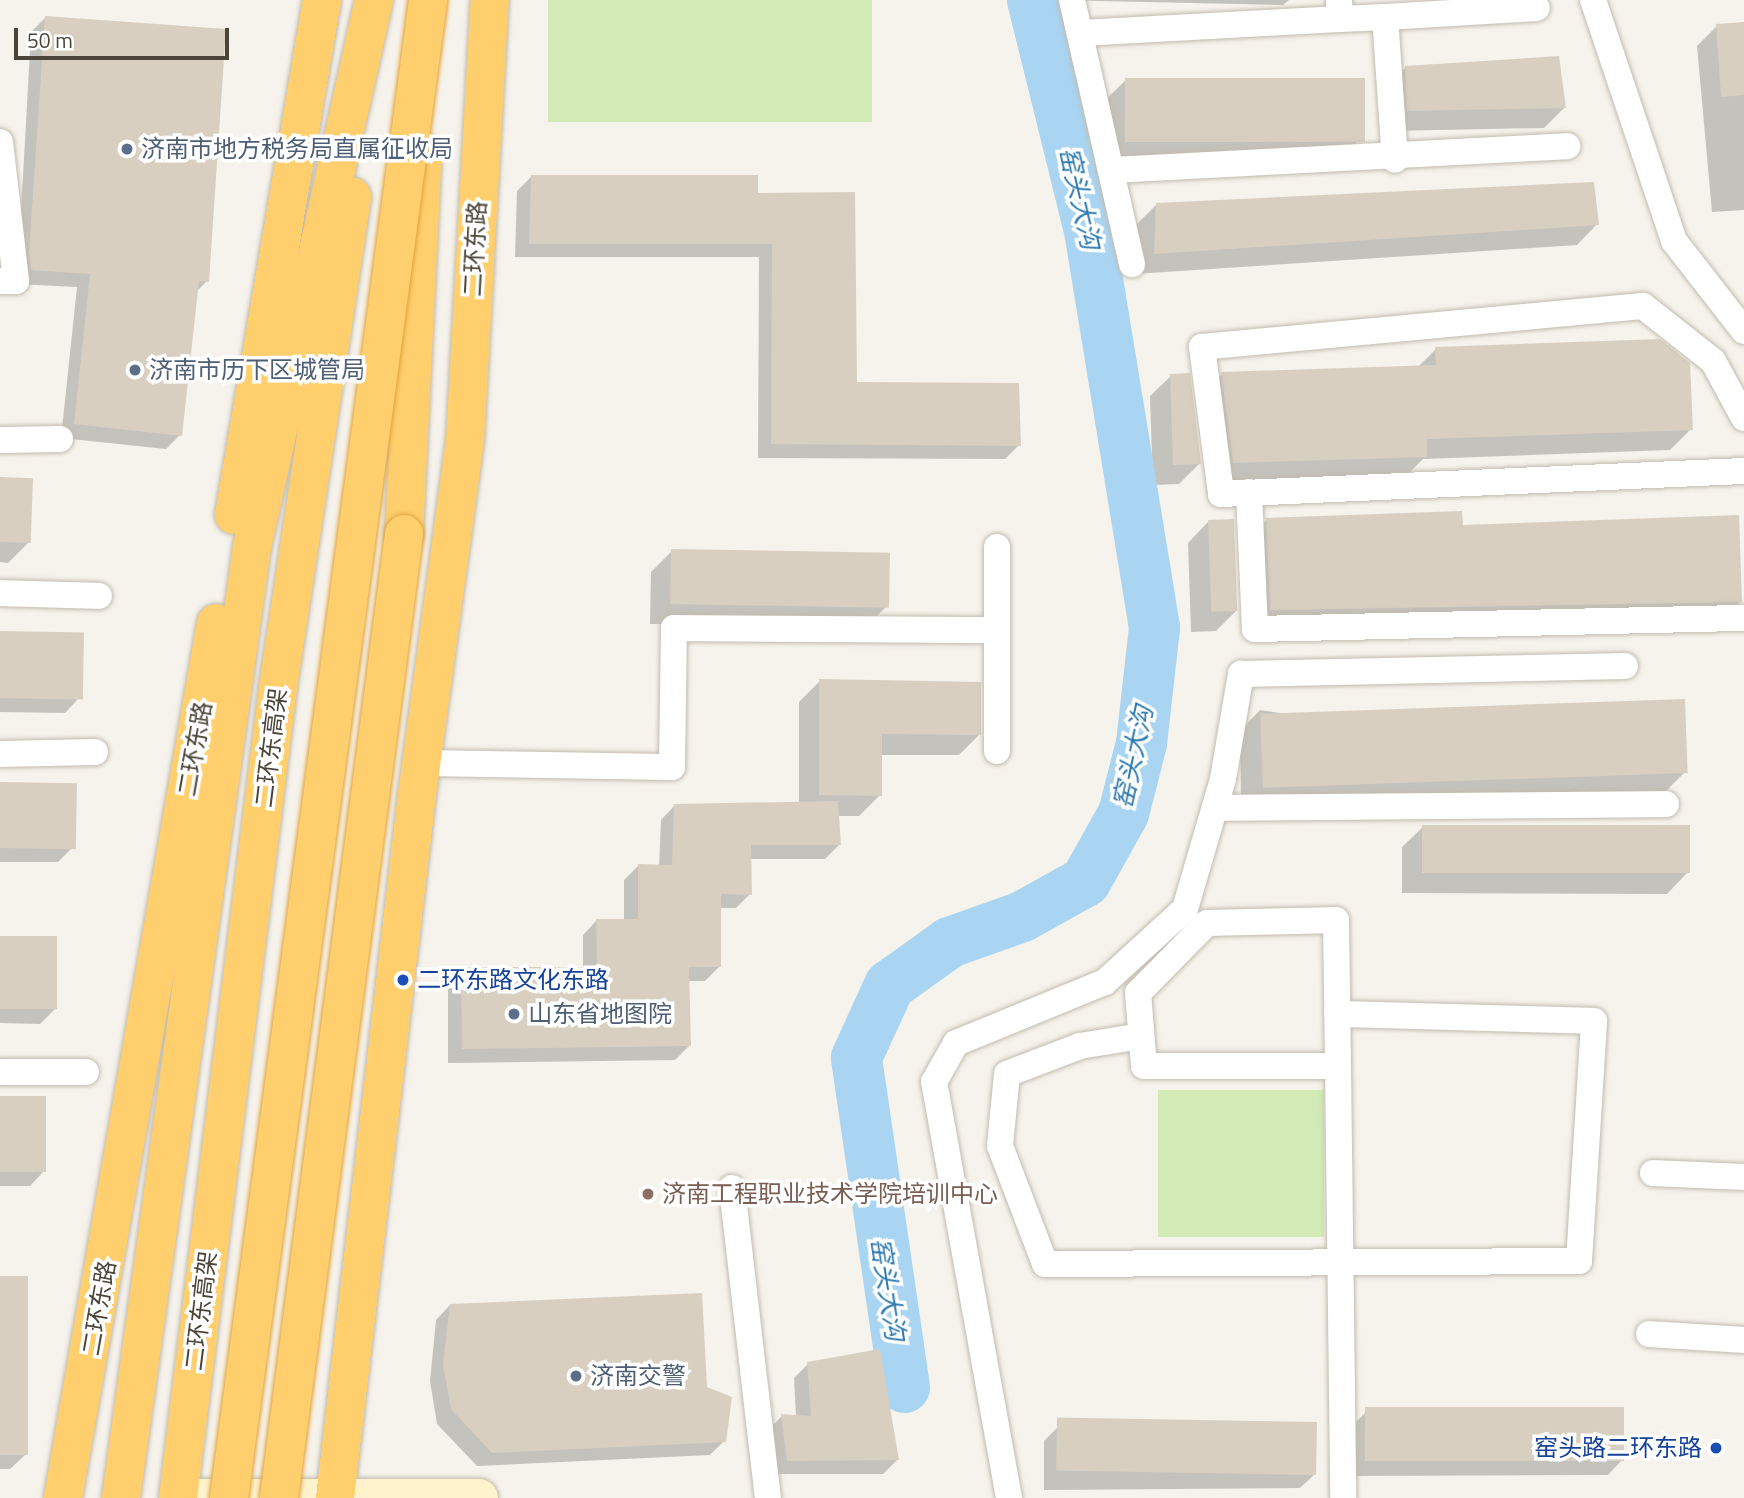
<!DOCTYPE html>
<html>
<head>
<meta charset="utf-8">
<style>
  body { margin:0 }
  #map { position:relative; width:1744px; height:1498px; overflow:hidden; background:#f6f3ec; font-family:"Titillium Web","Noto Sans SC",sans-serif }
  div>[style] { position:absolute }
  .green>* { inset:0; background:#d2eab5; transform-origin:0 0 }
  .shadow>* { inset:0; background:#0003 }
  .river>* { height:51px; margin:-25.5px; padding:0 25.5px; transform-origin:25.5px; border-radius:25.5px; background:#a9d4f2 }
  .building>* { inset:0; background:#d8cfc1; transform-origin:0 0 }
  .roads { filter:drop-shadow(0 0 2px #c2bbae) drop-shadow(0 0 2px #c2bbae) }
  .street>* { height:26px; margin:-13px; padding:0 13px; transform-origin:13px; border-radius:13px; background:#fff }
  .secondary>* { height:38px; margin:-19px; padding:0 19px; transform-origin:19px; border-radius:19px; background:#fff3cd }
  .highway>* { height:38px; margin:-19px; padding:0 19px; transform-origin:19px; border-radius:19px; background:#ffcf6e }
  .bridges { filter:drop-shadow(0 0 2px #e0a43c) drop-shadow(0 0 2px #e0a43c) }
  .highway-bridge>* { height:38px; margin:-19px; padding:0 19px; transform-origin:19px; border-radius:19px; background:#ffcf6e }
  .dots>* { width:19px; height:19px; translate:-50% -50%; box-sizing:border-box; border:4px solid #fff; border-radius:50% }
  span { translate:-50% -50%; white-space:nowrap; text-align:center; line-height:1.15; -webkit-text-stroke:7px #fff; paint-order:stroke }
  .service-label { font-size:24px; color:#4e5e75 }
  .left { translate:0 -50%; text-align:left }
  .street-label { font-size:24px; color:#4b4439 }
  .transit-label { font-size:24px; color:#164399 }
  .right { translate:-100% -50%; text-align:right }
  .education-label { font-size:24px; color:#785e54 }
  .water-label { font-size:26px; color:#2e7ab2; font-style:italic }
  .scale { position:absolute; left:14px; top:28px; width:215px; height:32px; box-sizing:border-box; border:4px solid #4b4439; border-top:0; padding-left:9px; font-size:21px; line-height:24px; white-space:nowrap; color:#4b4439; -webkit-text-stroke:5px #fff; paint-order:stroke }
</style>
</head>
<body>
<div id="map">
  <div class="green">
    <div style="left:548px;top:0;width:324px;height:122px"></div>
    <div style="left:1324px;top:1090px;width:147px;height:166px;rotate:90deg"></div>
  </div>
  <div class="shadow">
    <div style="clip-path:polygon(1052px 0,1289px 0,1283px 5px)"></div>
    <div style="clip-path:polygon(45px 18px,207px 281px,196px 292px,180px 435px,166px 449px,61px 438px,77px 287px,17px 284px,31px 32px)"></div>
    <div style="clip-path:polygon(1744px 24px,1744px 210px,1712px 212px,1697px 46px,1717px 26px)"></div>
    <div style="clip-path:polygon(1405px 68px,1565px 107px,1544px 128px,1387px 131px,1385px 89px)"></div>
    <div style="clip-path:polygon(1126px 80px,1359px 140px,1338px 161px,1107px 162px,1105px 100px)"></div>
    <div style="clip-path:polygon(531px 177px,756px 194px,855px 383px,1019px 445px,1005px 459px,758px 458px,759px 257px,515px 257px,517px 191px)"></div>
    <div style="clip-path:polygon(1157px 204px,1597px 224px,1577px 245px,1134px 274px,1136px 225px)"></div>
    <div style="clip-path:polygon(1436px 349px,1691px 429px,1670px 450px,1423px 459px,1405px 477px,1213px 483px,1201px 395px,1222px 374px,1418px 367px)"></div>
    <div style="clip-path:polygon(1171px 376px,1199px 464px,1179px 484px,1153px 485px,1150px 396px)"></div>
    <div style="clip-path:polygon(0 479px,29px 542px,8px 563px,0 562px)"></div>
    <div style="clip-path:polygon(1267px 520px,1461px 527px,1740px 602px,1720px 622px,1250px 630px,1246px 541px)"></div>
    <div style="clip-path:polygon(1208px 522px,1237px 610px,1216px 631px,1191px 632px,1188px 543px)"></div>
    <div style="clip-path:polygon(672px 551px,889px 604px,868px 625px,650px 624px,651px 572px)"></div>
    <div style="clip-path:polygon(0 633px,79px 698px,65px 713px,0 712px)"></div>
    <div style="clip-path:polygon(820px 681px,979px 735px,959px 755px,880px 755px,880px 795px,859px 816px,837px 816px,839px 845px,825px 859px,749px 859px,750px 894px,736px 908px,719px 908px,719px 967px,705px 981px,688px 981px,689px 1046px,675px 1060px,448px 1063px,448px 983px,462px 969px,583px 969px,583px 935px,597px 920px,624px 920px,624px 880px,638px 866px,659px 867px,661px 820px,675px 805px,799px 803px,799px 702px)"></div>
    <div style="clip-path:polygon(1260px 710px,1685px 772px,1664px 793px,1241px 801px,1240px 731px)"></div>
    <div style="clip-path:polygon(0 784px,72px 848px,58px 862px,0 862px)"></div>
    <div style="clip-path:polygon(1423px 827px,1687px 873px,1667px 894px,1402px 893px,1402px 847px)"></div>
    <div style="clip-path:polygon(0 938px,55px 1009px,40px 1024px,0 1023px)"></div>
    <div style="clip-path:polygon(0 1098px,44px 1171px,30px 1186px,0 1186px)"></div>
    <div style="clip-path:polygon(0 1277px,25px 1455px,10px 1469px,0 1469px)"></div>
    <div style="clip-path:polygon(450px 1305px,705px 1389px,724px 1441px,710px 1455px,477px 1466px,437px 1424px,430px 1381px,436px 1320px)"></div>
    <div style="clip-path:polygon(808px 1364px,897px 1460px,883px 1474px,773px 1474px,768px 1430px,782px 1416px,796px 1417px,794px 1378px)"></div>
    <div style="clip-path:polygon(1365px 1413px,1622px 1460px,1608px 1475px,1351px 1476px,1351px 1427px)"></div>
    <div style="clip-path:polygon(1058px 1427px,1315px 1474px,1300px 1488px,1044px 1490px,1044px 1441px)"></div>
  </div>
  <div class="river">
    <div style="left:904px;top:1387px;width:333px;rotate:-98.3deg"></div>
    <div style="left:856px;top:1057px;width:79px;rotate:-65.4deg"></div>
    <div style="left:889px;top:985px;width:74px;rotate:-35.6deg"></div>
    <div style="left:949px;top:942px;width:77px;rotate:-19.6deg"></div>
    <div style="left:1022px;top:916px;width:72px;rotate:-29.1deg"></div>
    <div style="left:1085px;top:881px;width:78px;rotate:-60.8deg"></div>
    <div style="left:1123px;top:813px;width:72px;rotate:-75.6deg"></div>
    <div style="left:1141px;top:743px;width:117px;rotate:-83.6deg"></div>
    <div style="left:1154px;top:627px;width:406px;rotate:-99.3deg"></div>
    <div style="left:1088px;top:226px;width:233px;rotate:-103.9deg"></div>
  </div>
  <div class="building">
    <div style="clip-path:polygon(45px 16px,226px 29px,209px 282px,199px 281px,182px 436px,74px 424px,90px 274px,31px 270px,29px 253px)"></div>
    <div style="clip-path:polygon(1744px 22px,1744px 95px,1721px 97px,1716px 24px)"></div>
    <div style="clip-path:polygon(1559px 56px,1566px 108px,1407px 111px,1405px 66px)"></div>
    <div style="left:1125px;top:78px;width:240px;height:64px"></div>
    <div style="clip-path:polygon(531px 175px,758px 175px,758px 193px,855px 192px,857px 382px,1019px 383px,1021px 446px,771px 444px,772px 244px,529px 244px)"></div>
    <div style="clip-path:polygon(1594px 182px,1599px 225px,1154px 254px,1156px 203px)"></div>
    <div style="clip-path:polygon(1660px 339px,1690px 363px,1693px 430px,1427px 439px,1427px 457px,1233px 463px,1221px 372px,1436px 365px,1435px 347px)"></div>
    <div style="clip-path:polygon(1190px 373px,1201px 464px,1173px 465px,1170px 374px)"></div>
    <div style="left:0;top:477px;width:33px;height:65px;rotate:2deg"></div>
    <div style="clip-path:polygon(1462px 511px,1463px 525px,1739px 515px,1742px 602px,1270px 610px,1266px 518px)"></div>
    <div style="left:1234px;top:519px;width:92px;height:26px;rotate:88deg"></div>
    <div style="left:671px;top:549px;width:219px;height:55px;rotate:1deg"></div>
    <div style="left:0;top:631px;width:84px;height:67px;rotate:1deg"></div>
    <div style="clip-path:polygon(819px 679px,981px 682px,981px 735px,882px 734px,882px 796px,819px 795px)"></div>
    <div style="left:1685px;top:699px;width:74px;height:425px;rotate:88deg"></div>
    <div style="left:0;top:782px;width:77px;height:66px;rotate:1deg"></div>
    <div style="clip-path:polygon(838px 801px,841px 845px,751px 845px,752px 895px,721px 894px,721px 967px,689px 967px,691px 1046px,462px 1049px,461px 967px,597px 967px,596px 919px,638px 919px,638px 864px,672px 865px,674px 804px)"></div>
    <div style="left:1422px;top:825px;width:268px;height:48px"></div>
    <div style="left:0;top:936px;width:57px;height:73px"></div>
    <div style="left:0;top:1096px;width:46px;height:76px"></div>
    <div style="left:0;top:1276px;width:28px;height:179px"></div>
    <div style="clip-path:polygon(702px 1293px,707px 1387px,732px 1397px,726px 1442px,492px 1453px,451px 1409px,443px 1365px,450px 1304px)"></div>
    <div style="clip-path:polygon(880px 1349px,899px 1460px,787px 1461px,781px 1414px,811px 1416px,807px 1362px)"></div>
    <div style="left:1624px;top:1407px;width:54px;height:259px;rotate:90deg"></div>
    <div style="left:1317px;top:1422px;width:53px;height:260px;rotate:91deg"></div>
  </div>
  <div class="roads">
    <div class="street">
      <div style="left:1072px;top:0;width:271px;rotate:77.2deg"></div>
      <div style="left:1339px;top:0;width:19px;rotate:87deg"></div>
      <div style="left:1340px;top:19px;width:45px;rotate:-2.5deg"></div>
      <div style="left:1385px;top:17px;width:143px;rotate:86deg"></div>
      <div style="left:1593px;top:0;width:254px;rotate:71.4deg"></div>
      <div style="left:1674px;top:241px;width:114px;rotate:52.1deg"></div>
      <div style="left:1385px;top:17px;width:152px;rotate:-3.4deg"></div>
      <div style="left:1080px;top:33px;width:260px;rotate:-3.1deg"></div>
      <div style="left:0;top:142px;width:140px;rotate:83.4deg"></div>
      <div style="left:16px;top:281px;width:16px;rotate:180deg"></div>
      <div style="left:1111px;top:170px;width:457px;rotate:-3deg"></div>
      <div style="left:1744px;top:418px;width:65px;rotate:-118.5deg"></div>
      <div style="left:1713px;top:361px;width:89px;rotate:-141.8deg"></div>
      <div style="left:1643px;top:306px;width:443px;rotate:174.7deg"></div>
      <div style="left:1202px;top:347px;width:148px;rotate:82.6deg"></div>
      <div style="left:1221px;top:494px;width:524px;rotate:-2.52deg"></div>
      <div style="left:0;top:440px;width:60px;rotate:-1deg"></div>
      <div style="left:1249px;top:492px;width:137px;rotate:87.5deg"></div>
      <div style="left:1255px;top:629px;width:489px;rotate:-1.3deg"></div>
      <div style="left:997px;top:547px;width:204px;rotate:90deg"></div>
      <div style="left:0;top:593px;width:99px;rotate:1.7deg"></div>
      <div style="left:0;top:754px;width:95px;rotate:-1.2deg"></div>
      <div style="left:421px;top:763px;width:251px;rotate:0.9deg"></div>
      <div style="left:672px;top:767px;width:139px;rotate:-89.2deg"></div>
      <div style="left:674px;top:628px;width:323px;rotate:0.4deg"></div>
      <div style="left:1215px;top:808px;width:451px;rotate:-0.5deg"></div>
      <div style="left:1141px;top:1036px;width:62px;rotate:170.7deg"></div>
      <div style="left:1080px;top:1046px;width:78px;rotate:159deg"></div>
      <div style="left:1007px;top:1074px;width:72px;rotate:95.6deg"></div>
      <div style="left:1000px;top:1146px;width:126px;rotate:69.1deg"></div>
      <div style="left:1045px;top:1264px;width:534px;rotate:-0.32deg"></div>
      <div style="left:1579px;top:1261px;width:240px;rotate:-86.4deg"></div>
      <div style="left:1594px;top:1021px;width:257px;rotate:-178.4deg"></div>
      <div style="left:1338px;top:1066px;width:194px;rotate:180deg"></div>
      <div style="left:1144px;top:1066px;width:73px;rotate:-94.7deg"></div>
      <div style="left:1138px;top:993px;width:98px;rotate:-45.4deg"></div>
      <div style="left:1207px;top:923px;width:129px;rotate:-1.3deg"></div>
      <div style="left:1336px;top:920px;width:146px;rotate:89.2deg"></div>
      <div style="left:1338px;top:1066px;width:432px;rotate:89.3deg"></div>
      <div style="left:0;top:1072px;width:86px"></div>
      <div style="left:1653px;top:1173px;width:91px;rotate:2.5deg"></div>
      <div style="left:732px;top:1188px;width:312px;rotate:83.4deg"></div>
      <div style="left:1649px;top:1334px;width:95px;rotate:3.6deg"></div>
      <div style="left:1009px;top:1498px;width:423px;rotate:-100.2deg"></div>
      <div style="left:934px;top:1082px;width:45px;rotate:-60.6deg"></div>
      <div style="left:956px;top:1043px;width:161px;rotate:-22.3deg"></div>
      <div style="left:1105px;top:982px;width:108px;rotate:-42.4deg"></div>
      <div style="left:1185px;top:909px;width:135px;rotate:-73.7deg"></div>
      <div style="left:1223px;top:779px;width:107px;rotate:-80.3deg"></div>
      <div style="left:1241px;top:674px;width:384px;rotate:-1.2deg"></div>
    </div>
    <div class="secondary">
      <div style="left:181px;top:1498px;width:298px"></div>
    </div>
    <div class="highway">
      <div style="left:234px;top:515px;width:522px;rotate:-80.3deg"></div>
      <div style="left:404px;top:534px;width:382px;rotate:-87.2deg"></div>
      <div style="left:63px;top:1498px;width:888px;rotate:-80.08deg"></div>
      <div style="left:121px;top:1498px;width:960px;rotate:-82.16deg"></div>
      <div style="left:252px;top:547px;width:560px;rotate:-77.43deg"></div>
      <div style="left:178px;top:1498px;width:817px;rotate:-82.97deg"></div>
      <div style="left:278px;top:687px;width:496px;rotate:-81.4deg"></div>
      <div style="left:335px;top:1498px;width:708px;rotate:-83.35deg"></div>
      <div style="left:417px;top:795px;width:357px;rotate:-82.3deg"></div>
      <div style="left:465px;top:441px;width:442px;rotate:-86.8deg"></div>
    </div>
  </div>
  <div class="bridges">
    <div class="highway-bridge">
      <div style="left:229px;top:1498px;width:1511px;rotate:-82.43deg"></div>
      <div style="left:279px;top:1498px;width:972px;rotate:-82.61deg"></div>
    </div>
  </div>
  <div class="dots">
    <div style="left:127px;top:149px;background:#5c6f8a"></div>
    <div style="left:135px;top:370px;background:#5c6f8a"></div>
    <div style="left:403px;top:980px;background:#1a4fb4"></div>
    <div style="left:514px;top:1014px;background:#5c6f8a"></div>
    <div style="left:648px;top:1194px;background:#8d6e63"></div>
    <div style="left:576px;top:1376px;background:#5c6f8a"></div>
    <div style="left:1716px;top:1448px;background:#1a4fb4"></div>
  </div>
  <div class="service-label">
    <span class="left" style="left:141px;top:149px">济南市地方税务局直属征收局</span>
    <span class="left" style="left:149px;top:370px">济南市历下区城管局</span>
    <span class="left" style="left:528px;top:1014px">山东省地图院</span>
    <span class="left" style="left:590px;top:1376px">济南交警</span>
  </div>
  <div class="street-label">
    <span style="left:475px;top:249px;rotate:-87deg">二环东路</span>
    <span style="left:271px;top:748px;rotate:-83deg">二环东高架</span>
    <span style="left:195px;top:749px;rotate:-80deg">二环东路</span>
    <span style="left:99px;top:1308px;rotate:-80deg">二环东路</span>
    <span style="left:201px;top:1311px;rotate:-83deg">二环东高架</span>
  </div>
  <div class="transit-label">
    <span class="left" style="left:417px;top:980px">二环东路文化东路</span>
    <span class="right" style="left:1702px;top:1448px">窑头路二环东路</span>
  </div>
  <div class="education-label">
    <span class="left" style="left:662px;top:1194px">济南工程职业技术学院培训中心</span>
  </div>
  <div class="water-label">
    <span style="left:1080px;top:198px;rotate:77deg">窑头大沟</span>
    <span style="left:1133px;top:757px;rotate:-78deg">窑头大沟</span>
    <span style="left:888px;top:1289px;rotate:81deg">窑头大沟</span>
  </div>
  <div class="scale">50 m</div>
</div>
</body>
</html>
